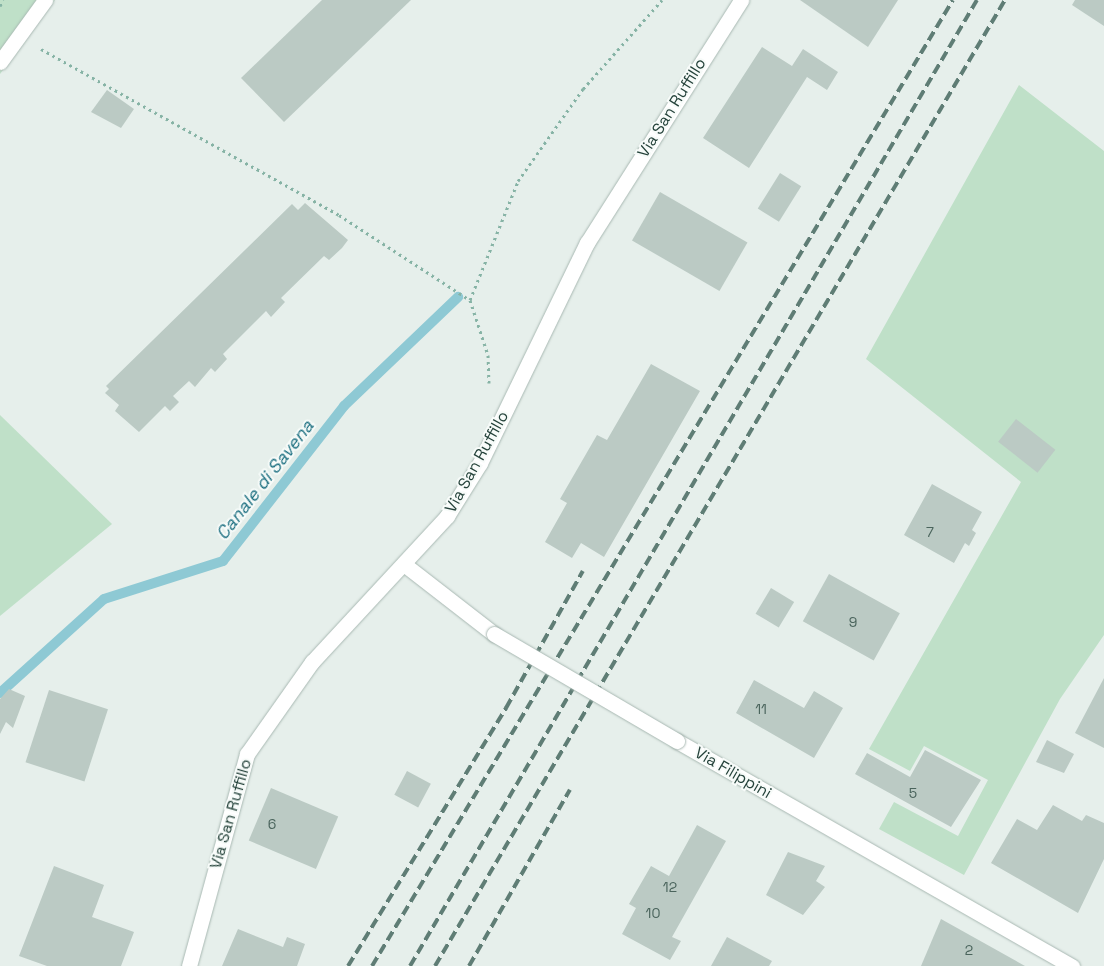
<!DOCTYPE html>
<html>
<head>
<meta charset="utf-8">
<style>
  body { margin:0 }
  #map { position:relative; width:1104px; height:966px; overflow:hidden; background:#e6efeb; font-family:"Space Grotesk",sans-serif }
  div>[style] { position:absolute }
  .green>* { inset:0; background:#bfe0c8 }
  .stream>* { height:10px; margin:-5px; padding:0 5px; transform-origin:5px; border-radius:5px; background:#8ec9d4 }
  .building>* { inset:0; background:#bbcac4; transform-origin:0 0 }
  .path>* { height:3px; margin-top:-1.5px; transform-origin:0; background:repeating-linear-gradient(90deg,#86b3a5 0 2.5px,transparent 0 6.5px) }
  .roads { filter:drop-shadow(0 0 1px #a8b8b2) drop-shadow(0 0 1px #a8b8b2) }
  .street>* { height:15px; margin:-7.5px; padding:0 7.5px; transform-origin:7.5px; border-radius:7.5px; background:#fff }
  .rail>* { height:4px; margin-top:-2px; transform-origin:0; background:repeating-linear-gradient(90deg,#5f7d75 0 10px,transparent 0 15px) }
  .bridges { filter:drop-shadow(0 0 1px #a8b8b2) drop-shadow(0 0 1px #a8b8b2) }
  .street-bridge>* { height:15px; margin:-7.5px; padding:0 7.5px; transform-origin:7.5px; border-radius:7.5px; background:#fff }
  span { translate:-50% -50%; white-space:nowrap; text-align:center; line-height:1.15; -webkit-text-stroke:4px #f7fbf9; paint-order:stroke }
  .number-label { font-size:14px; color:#4a645c }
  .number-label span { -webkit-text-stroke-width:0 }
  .street-label { font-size:16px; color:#24423a }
  .water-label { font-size:18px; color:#1c6f80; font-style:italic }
</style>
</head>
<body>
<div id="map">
  <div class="green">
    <div style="clip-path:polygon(0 0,55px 0,0 74px)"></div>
    <div style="clip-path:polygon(1019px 85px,1104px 151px,1104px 635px,1060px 699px,964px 875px,879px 829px,894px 802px,958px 836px,988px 780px,924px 746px,910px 771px,869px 749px,1021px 482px,866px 359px)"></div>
    <div style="clip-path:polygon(0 415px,112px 524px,0 616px)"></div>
  </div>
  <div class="stream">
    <div style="left:0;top:693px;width:140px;rotate:-42.1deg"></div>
    <div style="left:104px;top:599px;width:125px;rotate:-17.7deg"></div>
    <div style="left:223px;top:561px;width:197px;rotate:-52deg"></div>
    <div style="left:344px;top:406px;width:158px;rotate:-43.7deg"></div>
  </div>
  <div class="building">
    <div style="clip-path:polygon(322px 0,411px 0,284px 122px,241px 78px)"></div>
    <div style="clip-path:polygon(800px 0,898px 0,868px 47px)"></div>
    <div style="clip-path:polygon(1075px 0,1104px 0,1104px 26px,1072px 5px)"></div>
    <div style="clip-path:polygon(762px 47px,792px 66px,803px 49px,838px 72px,827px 90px,807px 77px,749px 168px,703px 138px)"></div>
    <div style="clip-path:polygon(107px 90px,134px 109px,121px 128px,91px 112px)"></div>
    <div style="left:780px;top:173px;width:25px;height:42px;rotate:32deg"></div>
    <div style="left:660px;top:192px;width:101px;height:56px;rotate:30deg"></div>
    <div style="clip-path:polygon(305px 203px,348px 240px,342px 248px,329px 260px,324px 256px,281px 298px,285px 302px,271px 317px,266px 311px,223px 354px,227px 359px,215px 372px,211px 368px,195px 387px,189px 381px,173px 396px,179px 402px,170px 411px,165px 406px,139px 432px,115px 411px,119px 405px,105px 393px,109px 389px,106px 386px,292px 204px,298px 210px)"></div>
    <div style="clip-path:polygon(651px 364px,700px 391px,604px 557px,581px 543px,572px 558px,545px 542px,567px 503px,560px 499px,597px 435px,607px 440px)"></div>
    <div style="left:1016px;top:419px;width:50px;height:29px;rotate:38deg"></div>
    <div style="clip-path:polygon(932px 484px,982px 512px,972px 530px,976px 533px,969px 546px,965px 543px,954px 563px,904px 535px)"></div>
    <div style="left:829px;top:574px;width:81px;height:54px;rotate:29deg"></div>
    <div style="left:771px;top:588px;width:27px;height:30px;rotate:31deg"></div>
    <div style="clip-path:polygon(1104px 678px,1104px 748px,1075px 733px)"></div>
    <div style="clip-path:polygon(754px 680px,804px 708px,814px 691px,843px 708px,814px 758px,736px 713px)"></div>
    <div style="clip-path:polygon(9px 689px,25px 696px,13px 728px,6px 722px,0 734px,0 699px)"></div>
    <div style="left:49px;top:690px;width:62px;height:76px;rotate:18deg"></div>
    <div style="clip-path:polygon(1047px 740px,1074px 754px,1064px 773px,1036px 762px)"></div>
    <div style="clip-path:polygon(925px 750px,981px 780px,951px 827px,855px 774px,867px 753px,910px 777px)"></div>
    <div style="left:407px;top:771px;width:27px;height:27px;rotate:28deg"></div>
    <div style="left:271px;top:788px;width:73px;height:57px;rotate:23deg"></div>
    <div style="clip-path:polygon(1053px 805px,1082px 821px,1086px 815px,1104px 823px,1104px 859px,1078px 913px,991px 863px,1017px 819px,1037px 830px)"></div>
    <div style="clip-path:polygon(697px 825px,726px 841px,672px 937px,681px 941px,670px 960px,622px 934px,636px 908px,629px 904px,651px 866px,669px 876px)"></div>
    <div style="clip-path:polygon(788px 852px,825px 866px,816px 881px,825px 887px,803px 915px,766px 895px)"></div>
    <div style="clip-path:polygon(54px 866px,104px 885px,92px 917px,134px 932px,121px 966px,47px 966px,19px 956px)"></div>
    <div style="clip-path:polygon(941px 919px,1025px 966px,921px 966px)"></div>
    <div style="clip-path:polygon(238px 929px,283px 947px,287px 937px,305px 944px,297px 966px,222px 966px)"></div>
    <div style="clip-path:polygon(727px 937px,772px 961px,769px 966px,711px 966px)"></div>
  </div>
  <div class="path">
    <div style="left:0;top:6px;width:7px;rotate:-63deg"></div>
    <div style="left:41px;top:49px;width:341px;rotate:29.1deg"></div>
    <div style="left:339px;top:215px;width:156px;rotate:33deg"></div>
    <div style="left:470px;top:300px;width:58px;rotate:71.9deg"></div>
    <div style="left:488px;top:355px;width:28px;rotate:88deg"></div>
    <div style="left:470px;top:300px;width:128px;rotate:-68deg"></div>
    <div style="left:518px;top:181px;width:113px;rotate:-54.8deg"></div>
    <div style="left:583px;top:89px;width:119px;rotate:-48.4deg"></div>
  </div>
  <div class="roads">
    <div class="street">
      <div style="left:0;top:62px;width:77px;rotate:-54deg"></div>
      <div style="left:405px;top:565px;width:113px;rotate:37.8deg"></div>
      <div style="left:677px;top:741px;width:455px;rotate:29.7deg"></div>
      <div style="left:189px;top:966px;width:220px;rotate:-74.7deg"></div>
      <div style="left:247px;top:754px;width:113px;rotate:-54.8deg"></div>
      <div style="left:312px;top:662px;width:199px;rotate:-47.2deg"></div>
      <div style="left:447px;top:516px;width:62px;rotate:-58.1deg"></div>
      <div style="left:480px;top:463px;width:245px;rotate:-64.1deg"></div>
      <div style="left:587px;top:243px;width:288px;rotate:-57.6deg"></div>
    </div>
  </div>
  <div class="rail">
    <div style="left:348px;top:966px;width:303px;rotate:-58.5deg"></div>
    <div style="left:506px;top:708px;width:157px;rotate:-60.7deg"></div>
    <div style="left:372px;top:966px;width:1127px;rotate:-58.98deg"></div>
    <div style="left:410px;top:966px;width:1120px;rotate:-59.59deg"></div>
    <div style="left:435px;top:966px;width:1122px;rotate:-59.46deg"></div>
    <div style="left:469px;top:966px;width:203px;rotate:-60.2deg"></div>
  </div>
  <div class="bridges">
    <div class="street-bridge">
      <div style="left:494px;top:634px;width:212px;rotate:30.3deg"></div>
    </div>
  </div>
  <div class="number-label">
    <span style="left:930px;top:532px">7</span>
    <span style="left:853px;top:622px">9</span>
    <span style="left:761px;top:709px">11</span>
    <span style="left:913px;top:793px">5</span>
    <span style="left:272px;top:824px">6</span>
    <span style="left:670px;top:887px">12</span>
    <span style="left:653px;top:913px">10</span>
    <span style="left:969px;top:950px">2</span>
  </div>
  <div class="street-label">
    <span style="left:672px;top:108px;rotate:-58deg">Via San Ruffillo</span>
    <span style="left:477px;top:462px;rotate:-61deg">Via San Ruffillo</span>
    <span style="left:733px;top:773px;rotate:30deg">Via Filippini</span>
    <span style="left:231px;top:814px;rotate:-74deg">Via San Ruffillo</span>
  </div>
  <div class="water-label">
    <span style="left:265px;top:480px;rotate:-52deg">Canale di Savena</span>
  </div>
</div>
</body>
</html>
